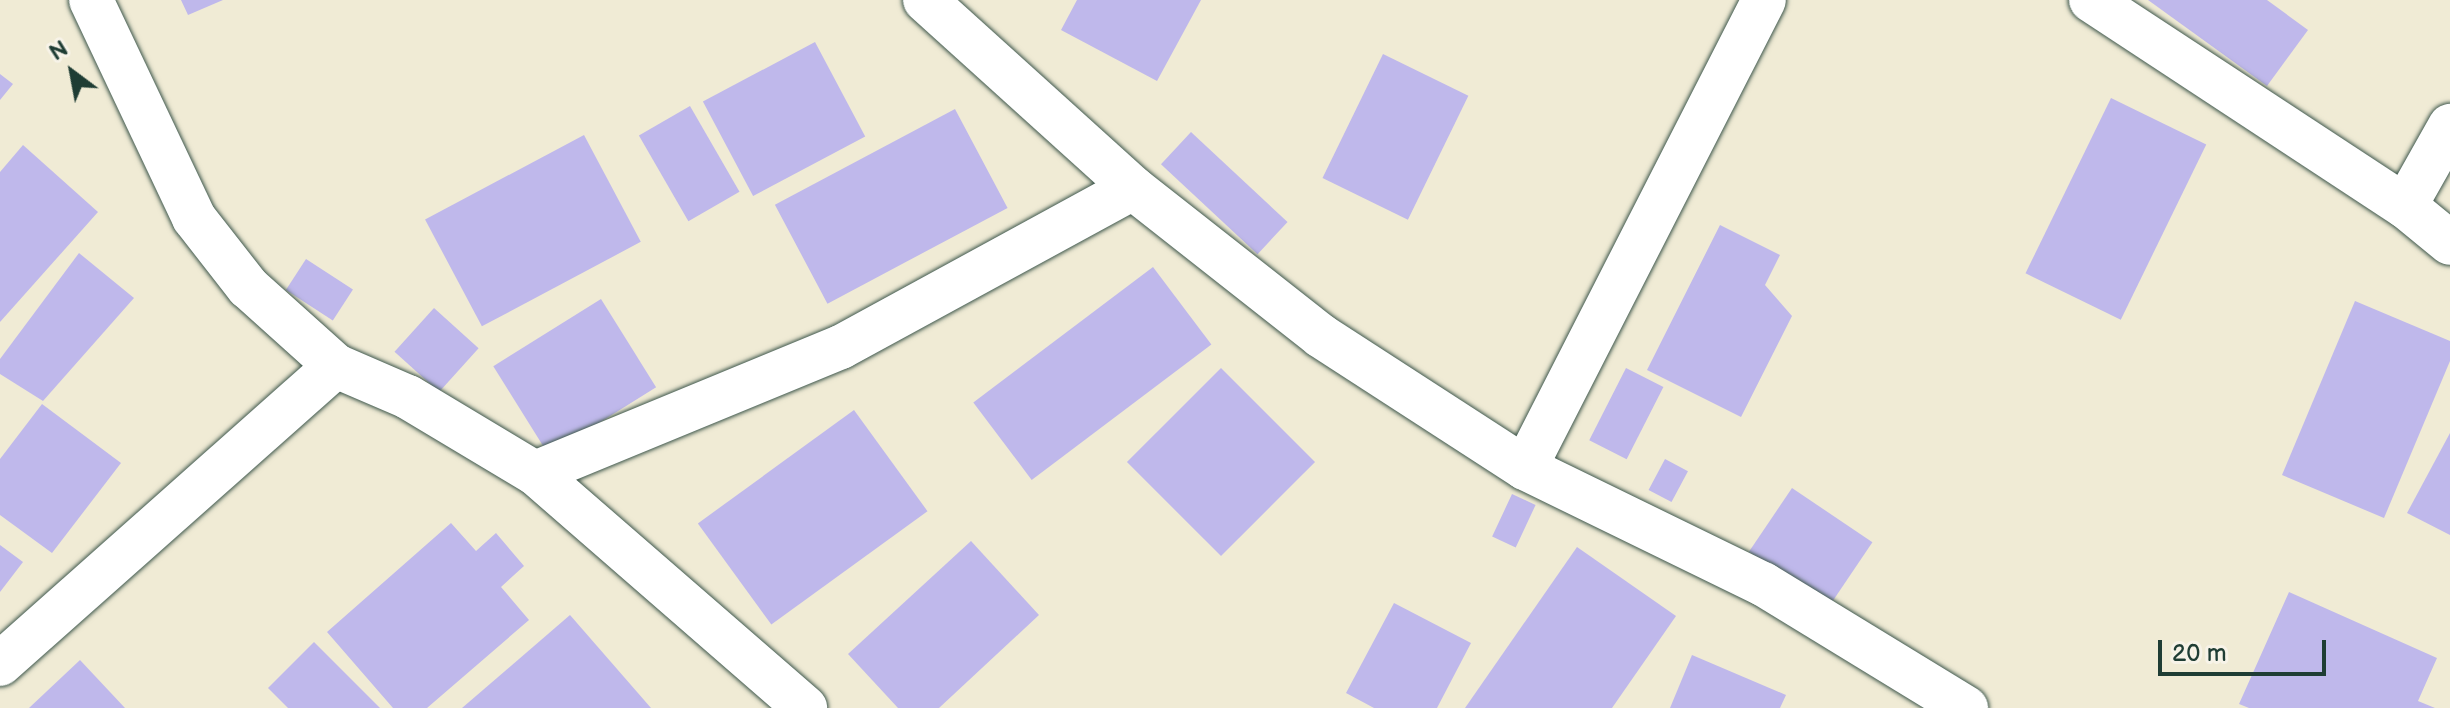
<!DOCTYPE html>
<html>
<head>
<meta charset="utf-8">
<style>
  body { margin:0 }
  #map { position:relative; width:2450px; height:708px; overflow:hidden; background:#f0ebd5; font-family:"Balsamiq Sans",sans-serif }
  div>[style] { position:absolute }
  .building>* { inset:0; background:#bfb8eb; transform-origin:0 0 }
  .roads { filter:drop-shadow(0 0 2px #3e574c) drop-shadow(0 0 2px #3e574c) }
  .minor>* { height:44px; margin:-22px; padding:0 22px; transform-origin:22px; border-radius:22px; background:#fff }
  span { translate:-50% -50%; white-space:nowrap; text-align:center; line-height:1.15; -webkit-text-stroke:7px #f7f3e8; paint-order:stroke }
  .north { position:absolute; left:32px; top:32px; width:80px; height:80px; -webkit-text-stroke:6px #f7f3e8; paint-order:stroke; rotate:328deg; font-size:22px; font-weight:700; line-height:32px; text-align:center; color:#1f3d34 }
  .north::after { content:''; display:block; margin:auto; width:28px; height:36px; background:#1f3d34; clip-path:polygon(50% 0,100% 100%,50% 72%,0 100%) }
  .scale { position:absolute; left:2158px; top:640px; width:168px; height:36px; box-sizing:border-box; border:4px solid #1f3d34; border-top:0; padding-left:10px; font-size:24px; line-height:28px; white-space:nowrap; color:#1f3d34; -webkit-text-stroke:6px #f7f3e8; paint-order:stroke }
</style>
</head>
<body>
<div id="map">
  <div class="building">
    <div style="clip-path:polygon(181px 0,223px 0,188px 15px)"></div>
    <div style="clip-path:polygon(1077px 0,1201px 0,1157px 81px,1061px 30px)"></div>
    <div style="clip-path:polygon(2148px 0,2267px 0,2308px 30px,2267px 86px)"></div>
    <div style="left:815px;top:42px;width:107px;height:127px;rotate:62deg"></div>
    <div style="left:1383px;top:54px;width:95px;height:138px;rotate:26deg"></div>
    <div style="clip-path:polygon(0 74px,13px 84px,0 100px)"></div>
    <div style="left:2111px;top:98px;width:106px;height:195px;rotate:26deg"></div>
    <div style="left:690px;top:106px;width:99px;height:59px;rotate:60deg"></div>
    <div style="left:955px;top:109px;width:112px;height:204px;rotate:62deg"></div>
    <div style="left:1191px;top:132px;width:132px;height:44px;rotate:43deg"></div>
    <div style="left:584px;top:135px;width:121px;height:180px;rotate:62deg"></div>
    <div style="clip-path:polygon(23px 145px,98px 212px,0 322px,0 172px)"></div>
    <div style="clip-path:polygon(1720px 225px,1780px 255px,1765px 285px,1792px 316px,1741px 417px,1647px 370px)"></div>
    <div style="clip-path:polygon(79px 253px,134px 298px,43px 401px,0 374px,0 359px)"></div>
    <div style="left:306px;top:259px;width:56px;height:37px;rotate:33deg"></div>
    <div style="left:1153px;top:267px;width:97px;height:225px;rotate:53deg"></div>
    <div style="left:601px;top:299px;width:104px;height:127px;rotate:58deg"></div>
    <div style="clip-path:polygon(2355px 301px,2450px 341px,2450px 361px,2384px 518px,2282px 475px)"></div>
    <div style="left:434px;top:308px;width:60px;height:59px;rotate:42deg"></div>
    <div style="left:1221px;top:368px;width:133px;height:133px;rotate:45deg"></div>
    <div style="left:1626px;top:368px;width:42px;height:81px;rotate:27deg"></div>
    <div style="clip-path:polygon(42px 404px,121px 463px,52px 553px,0 515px,0 459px)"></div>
    <div style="left:854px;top:410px;width:125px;height:193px;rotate:54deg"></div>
    <div style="clip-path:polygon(2450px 433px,2450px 535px,2407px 513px)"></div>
    <div style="left:1665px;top:459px;width:26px;height:35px;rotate:28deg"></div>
    <div style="left:1792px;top:488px;width:97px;height:77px;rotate:34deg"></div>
    <div style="left:1512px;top:494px;width:26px;height:47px;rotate:25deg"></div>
    <div style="clip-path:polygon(451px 523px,476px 551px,496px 533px,524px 566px,501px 587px,529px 620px,427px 708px,393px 708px,327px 632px)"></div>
    <div style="clip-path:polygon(971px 541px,1039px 615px,939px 708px,898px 708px,848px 654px)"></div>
    <div style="clip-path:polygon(0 545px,23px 562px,0 592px)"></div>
    <div style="clip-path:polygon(1577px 547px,1676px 616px,1612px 708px,1465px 708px)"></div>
    <div style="clip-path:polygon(2289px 592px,2437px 658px,2418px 701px,2435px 708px,2249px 708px,2239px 704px)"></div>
    <div style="clip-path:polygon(1394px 603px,1471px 643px,1437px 708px,1374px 708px,1346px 693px)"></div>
    <div style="clip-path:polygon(570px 615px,651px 708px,462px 708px)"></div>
    <div style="clip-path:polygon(314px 642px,380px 708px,288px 708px,268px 688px)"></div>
    <div style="clip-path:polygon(1692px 655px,1786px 695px,1780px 708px,1670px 708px)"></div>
    <div style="clip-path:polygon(80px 660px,125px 708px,29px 708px)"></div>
  </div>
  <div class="roads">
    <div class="minor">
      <div style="left:91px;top:0;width:241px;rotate:64.7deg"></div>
      <div style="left:194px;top:218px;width:88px;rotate:52deg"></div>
      <div style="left:248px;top:287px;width:118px;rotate:41.9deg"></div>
      <div style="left:336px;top:366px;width:78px;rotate:23.3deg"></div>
      <div style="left:408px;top:397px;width:148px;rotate:30.9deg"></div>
      <div style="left:535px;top:473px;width:358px;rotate:41deg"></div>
      <div style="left:925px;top:0;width:280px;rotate:42.1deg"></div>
      <div style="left:1133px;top:188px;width:239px;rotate:38.2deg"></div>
      <div style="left:1321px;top:336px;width:243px;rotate:32.9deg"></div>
      <div style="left:1525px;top:468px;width:265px;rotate:26deg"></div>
      <div style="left:1763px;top:584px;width:238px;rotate:31.4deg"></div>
      <div style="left:2091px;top:0;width:376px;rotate:33.3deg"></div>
      <div style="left:2405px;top:206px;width:58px;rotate:39.4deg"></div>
      <div style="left:2405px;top:206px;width:92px;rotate:-60.6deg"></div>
      <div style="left:1525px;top:468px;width:525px;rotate:-62.95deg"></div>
      <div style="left:535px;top:473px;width:331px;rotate:-22.4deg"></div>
      <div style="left:841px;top:347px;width:332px;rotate:-28.6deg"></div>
      <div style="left:0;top:664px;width:449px;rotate:-41.6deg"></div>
    </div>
  </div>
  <div class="north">N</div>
  <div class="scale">20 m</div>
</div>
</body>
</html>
